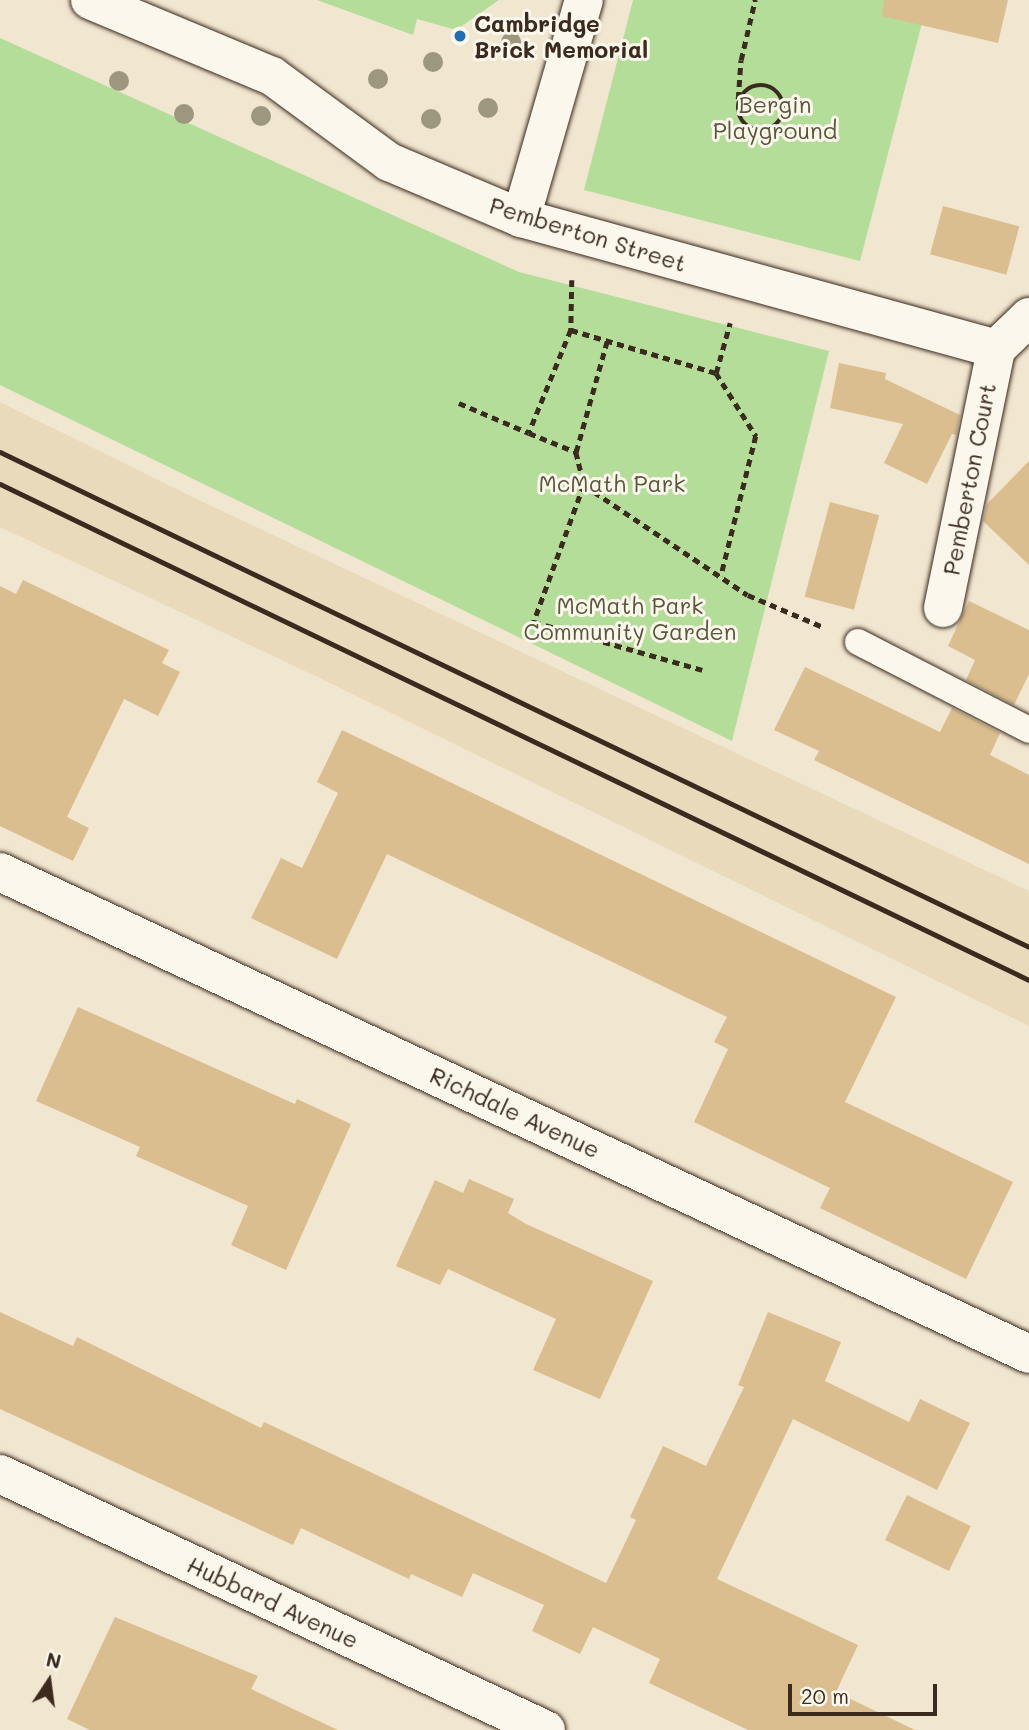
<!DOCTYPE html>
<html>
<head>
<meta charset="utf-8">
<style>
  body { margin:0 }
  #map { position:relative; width:1029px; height:1730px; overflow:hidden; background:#f1e6d0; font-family:Mali,sans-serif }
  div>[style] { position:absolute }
  .built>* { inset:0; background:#eadabc }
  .green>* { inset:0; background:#b5dd9a }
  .building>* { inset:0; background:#dbbe8f; transform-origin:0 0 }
  .path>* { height:4.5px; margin-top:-2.25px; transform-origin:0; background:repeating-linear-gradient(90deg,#3b2a1e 0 7px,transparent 0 12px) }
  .path>.ring { margin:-2.25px; padding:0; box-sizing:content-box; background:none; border:4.5px solid #3b2a1e; border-radius:50% }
  .roads { filter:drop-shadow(0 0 2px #3b2a1e) drop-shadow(0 0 2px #3b2a1e) }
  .lane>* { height:26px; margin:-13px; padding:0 13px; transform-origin:13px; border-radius:13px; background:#fbf7ec }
  .street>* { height:38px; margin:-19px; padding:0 19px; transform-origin:19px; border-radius:19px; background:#fbf7ec }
  .rail>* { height:5px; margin:-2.5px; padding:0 2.5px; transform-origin:2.5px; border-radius:2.5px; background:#3b2a1e }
  .trees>* { width:20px; height:20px; margin:-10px; border-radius:50%; background:#9e977f }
  .dots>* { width:19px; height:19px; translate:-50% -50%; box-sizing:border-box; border:4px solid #fbf7ec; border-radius:50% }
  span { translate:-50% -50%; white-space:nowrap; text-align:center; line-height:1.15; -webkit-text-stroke:6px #fbf7ec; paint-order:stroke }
  .poi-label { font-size:23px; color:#3b2a1e; font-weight:700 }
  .left { translate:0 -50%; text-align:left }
  .park-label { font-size:23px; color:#5a573d }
  .street-label { font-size:23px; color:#3b2a1e }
  .north { position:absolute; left:14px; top:1646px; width:70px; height:70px; -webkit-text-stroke:5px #fbf7ec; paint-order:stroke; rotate:13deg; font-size:19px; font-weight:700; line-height:28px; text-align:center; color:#3b2a1e }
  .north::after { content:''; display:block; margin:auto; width:24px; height:32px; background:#3b2a1e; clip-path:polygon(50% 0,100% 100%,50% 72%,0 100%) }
  .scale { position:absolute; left:788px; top:1684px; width:149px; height:32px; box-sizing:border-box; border:4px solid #3b2a1e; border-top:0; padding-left:9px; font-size:21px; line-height:24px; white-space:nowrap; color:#3b2a1e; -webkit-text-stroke:5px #fbf7ec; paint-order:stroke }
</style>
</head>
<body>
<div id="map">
  <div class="built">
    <div style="clip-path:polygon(0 402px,203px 502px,1029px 891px,1029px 1026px,328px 682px,0 527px)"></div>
  </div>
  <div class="green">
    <div style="clip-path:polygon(317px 0,499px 0,456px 30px,417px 19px,413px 35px)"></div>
    <div style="clip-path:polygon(633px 0,928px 0,860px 261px,584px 190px)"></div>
    <div style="clip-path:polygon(0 38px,519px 272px,829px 351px,732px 741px,0 385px)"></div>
  </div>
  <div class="building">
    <div style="clip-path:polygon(884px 0,1008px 0,998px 43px,882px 16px)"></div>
    <div style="left:943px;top:206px;width:79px;height:50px;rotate:15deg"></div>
    <div style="clip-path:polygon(839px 363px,886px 373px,885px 379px,960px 415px,956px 435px,952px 434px,927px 484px,884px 463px,903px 424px,830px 408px)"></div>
    <div style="clip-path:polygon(1029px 461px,1029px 565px,983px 521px,987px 504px)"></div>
    <div style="left:830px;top:502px;width:51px;height:98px;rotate:15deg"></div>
    <div style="clip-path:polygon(23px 580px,169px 650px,162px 663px,180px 672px,158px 716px,124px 699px,67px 817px,89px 828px,73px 861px,0 826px,0 586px,16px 594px)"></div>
    <div style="clip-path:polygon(969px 601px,1029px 630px,1029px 674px,1014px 705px,966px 680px,975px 660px,948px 646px)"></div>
    <div style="clip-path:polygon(805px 667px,940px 732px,952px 708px,1000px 733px,990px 755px,1029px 775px,1029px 864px,814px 760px,819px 751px,774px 730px)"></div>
    <div style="clip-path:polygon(342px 730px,896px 997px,845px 1102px,1013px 1182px,966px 1279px,820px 1208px,830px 1188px,694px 1122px,728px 1049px,714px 1042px,727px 1017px,387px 854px,337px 959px,251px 918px,281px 858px,302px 868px,338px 793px,317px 782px)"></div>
    <div style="clip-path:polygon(78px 1007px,295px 1104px,297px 1099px,351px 1124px,286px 1270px,231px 1245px,248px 1206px,136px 1156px,140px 1147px,36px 1101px)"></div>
    <div style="clip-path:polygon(469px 1179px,514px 1199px,508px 1213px,526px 1224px,653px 1281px,600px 1399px,533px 1370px,556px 1319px,448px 1269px,440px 1285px,396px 1266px,435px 1180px,463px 1193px)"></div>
    <div style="clip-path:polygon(0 1312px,73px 1346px,77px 1337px,261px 1428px,264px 1422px,606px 1583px,636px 1520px,630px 1517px,663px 1446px,706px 1466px,744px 1387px,738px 1385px,768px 1312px,841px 1342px,825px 1381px,909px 1422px,920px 1399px,970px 1423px,937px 1490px,793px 1419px,717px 1579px,858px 1645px,836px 1692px,915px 1730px,748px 1730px,649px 1683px,660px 1659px,593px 1627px,580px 1654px,532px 1631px,544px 1605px,473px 1573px,462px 1597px,411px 1574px,409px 1579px,301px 1528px,293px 1545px,0 1409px)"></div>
    <div style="left:907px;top:1495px;width:71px;height:50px;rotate:26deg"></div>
    <div style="clip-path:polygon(115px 1617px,258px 1676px,251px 1689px,338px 1730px,90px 1730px,67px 1719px)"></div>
  </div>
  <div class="path">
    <div class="ring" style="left:738px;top:85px;width:41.5px;height:41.5px"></div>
    <div style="left:738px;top:99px;width:39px;rotate:-86deg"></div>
    <div style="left:741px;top:60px;width:62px;rotate:-76.9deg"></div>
    <div style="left:572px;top:280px;width:50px;rotate:91.1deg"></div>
    <div style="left:571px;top:330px;width:111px;rotate:112.2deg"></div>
    <div style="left:529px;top:433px;width:51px;rotate:22deg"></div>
    <div style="left:576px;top:452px;width:34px;rotate:76deg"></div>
    <div style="left:584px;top:485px;width:197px;rotate:33.9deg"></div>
    <div style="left:748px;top:595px;width:82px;rotate:23.1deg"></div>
    <div style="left:571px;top:330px;width:151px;rotate:16.5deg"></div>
    <div style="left:716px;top:373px;width:52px;rotate:-74.4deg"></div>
    <div style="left:716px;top:373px;width:75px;rotate:57.6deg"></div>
    <div style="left:756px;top:436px;width:144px;rotate:104deg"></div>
    <div style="left:459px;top:403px;width:76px;rotate:23.2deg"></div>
    <div style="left:576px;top:452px;width:115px;rotate:-74.4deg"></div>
    <div style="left:584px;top:485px;width:146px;rotate:110.1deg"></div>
    <div style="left:534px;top:622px;width:175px;rotate:15.9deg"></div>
  </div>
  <div class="roads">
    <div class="lane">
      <div style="left:858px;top:642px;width:192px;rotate:27.2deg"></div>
    </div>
    <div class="street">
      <div style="left:90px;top:0;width:197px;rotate:22.7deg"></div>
      <div style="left:272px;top:76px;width:145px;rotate:36.3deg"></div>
      <div style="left:389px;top:162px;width:143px;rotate:23deg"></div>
      <div style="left:521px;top:218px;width:493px;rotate:15.4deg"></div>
      <div style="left:996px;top:349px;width:46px;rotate:-44.1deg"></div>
      <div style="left:521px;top:218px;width:227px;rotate:-73.9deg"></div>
      <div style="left:943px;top:608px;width:264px;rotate:-78.4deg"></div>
      <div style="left:0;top:872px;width:1136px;rotate:25.1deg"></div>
      <div style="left:0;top:1474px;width:603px;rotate:25.12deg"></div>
    </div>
  </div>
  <div class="rail">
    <div style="left:0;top:452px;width:1142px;rotate:25.69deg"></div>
    <div style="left:0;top:484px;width:1142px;rotate:25.74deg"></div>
  </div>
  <div class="trees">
    <div style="left:511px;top:42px"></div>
    <div style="left:433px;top:62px"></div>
    <div style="left:378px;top:79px"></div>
    <div style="left:119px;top:81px"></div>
    <div style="left:488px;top:108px"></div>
    <div style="left:184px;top:114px"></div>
    <div style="left:261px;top:116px"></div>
    <div style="left:431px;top:119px"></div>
  </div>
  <div class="dots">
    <div style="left:460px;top:36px;background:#1f6fb2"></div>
  </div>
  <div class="poi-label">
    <span class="left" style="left:474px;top:36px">Cambridge<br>Brick Memorial</span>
  </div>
  <div class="park-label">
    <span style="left:775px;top:117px">Bergin<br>Playground</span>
    <span style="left:612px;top:483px">McMath Park</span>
    <span style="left:630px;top:618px">McMath Park<br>Community Garden</span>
  </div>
  <div class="street-label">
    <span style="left:588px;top:234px;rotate:17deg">Pemberton Street</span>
    <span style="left:969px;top:479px;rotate:-79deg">Pemberton Court</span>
    <span style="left:515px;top:1112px;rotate:25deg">Richdale Avenue</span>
    <span style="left:273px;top:1602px;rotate:25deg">Hubbard Avenue</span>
  </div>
  <div class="north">N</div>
  <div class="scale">20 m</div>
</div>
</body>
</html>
